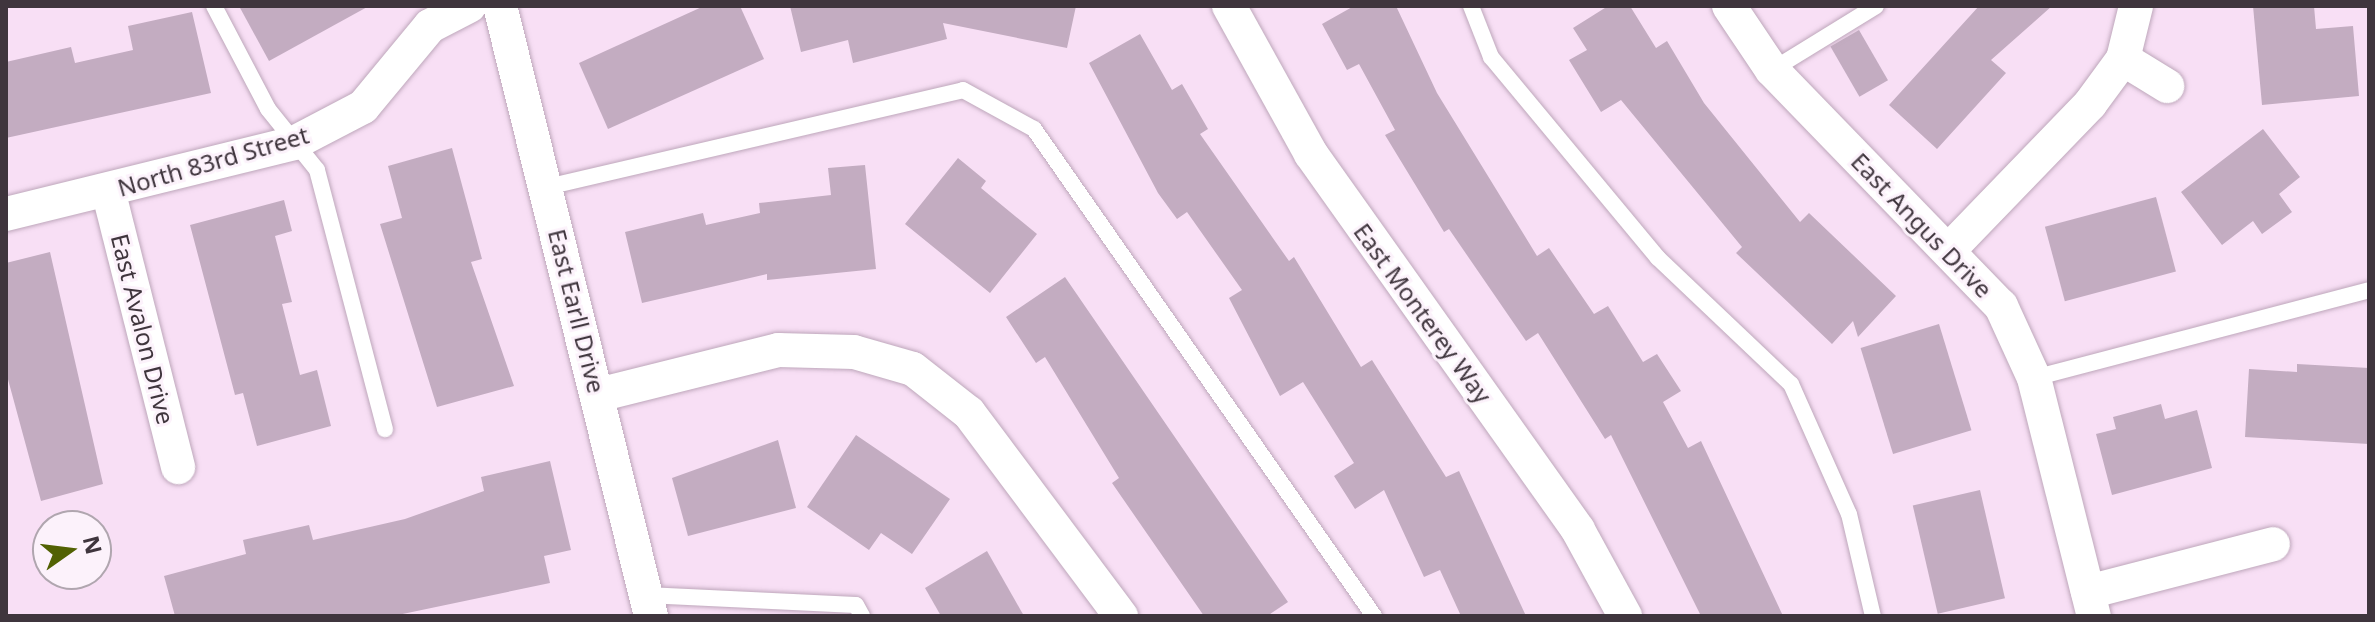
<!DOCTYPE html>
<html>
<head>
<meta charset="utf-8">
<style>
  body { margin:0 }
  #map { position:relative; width:2375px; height:622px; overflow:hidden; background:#f8dff5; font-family:"Noto Sans",sans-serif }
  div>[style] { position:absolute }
  .building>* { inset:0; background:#c3acc1; transform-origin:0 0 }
  .roads { filter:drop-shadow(0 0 2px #bea7bb) drop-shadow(0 0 2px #bea7bb) }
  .lane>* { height:16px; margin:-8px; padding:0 8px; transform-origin:8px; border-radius:8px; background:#fff }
  .street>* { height:34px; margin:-17px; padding:0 17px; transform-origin:17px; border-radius:17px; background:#fff }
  span { translate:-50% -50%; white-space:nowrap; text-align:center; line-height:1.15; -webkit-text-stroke:6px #fcf2fb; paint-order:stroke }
  .street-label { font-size:24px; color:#3f353d }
  .frame { position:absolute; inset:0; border:8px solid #3f353d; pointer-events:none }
  .north { position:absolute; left:32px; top:510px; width:80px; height:80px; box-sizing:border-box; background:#fcf2fb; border:2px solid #b0a6af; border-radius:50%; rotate:76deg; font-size:22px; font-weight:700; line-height:32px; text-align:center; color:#3f353d }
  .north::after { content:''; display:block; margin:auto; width:28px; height:36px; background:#526103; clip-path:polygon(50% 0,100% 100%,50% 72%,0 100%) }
</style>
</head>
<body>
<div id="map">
  <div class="building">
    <div style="clip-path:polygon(239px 6px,369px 6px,269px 61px)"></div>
    <div style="clip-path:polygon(704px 6px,740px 6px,764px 59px,608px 129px,579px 63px)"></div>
    <div style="clip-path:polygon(790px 6px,1076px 6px,1067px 48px,943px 23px,947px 39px,853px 63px,848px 40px,801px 52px)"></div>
    <div style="clip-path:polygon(1354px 6px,1396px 6px,1437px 93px,1537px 256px,1549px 248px,1594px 314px,1608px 306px,1643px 362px,1657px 354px,1681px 391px,1663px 402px,1688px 448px,1701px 441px,1783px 616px,1701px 616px,1611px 435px,1605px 439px,1538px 333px,1526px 341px,1449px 229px,1444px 232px,1385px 135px,1395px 130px,1359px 64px,1347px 70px,1322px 24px)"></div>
    <div style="clip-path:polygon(1608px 6px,1630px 6px,1656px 48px,1667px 41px,1704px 103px,1800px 222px,1809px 213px,1896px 296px,1858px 337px,1853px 321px,1832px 344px,1736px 253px,1742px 247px,1621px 100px,1601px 112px,1569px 60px,1587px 50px,1573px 28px)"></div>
    <div style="clip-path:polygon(1979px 6px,2052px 6px,1991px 60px,2006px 73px,1937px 149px,1889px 105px)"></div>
    <div style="clip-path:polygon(2253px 6px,2314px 6px,2316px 29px,2353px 26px,2359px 96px,2262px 105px)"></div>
    <div style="clip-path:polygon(192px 12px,211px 93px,6px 138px,6px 62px,71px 47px,75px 63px,133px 50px,128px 26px)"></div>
    <div style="left:1859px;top:30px;width:58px;height:33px;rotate:60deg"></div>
    <div style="clip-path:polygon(1140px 34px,1172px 90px,1182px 84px,1208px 129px,1200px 134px,1289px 261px,1294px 257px,1361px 367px,1372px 360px,1446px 477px,1459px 471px,1526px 616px,1461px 616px,1440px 570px,1424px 577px,1384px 490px,1355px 509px,1334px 476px,1354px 463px,1303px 382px,1280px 396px,1229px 298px,1242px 290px,1187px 212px,1177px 219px,1158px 193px,1089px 63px)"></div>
    <div style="clip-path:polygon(2263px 129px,2300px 177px,2279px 194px,2292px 212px,2262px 234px,2253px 221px,2222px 245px,2181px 192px)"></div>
    <div style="clip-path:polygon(452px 148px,482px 259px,471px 262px,514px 386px,437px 407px,380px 224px,402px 218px,388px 166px)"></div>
    <div style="clip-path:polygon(958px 158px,986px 181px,981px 188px,1037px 234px,990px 293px,905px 224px)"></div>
    <div style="clip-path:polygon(865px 165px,876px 269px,767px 280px,767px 274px,642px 303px,625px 232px,703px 213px,706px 225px,760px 213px,759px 203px,831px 195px,828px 168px)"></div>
    <div style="left:2156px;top:197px;width:77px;height:115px;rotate:75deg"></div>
    <div style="clip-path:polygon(284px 200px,292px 231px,275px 236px,292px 302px,282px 304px,300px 375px,317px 370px,331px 426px,257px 446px,243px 393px,235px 395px,190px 225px)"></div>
    <div style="clip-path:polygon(50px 252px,103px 484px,41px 501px,6px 372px,6px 263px)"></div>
    <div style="clip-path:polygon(1065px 277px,1288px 602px,1267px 616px,1204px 616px,1112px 483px,1119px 478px,1045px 357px,1036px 363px,1006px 317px)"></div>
    <div style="left:1939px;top:324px;width:111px;height:82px;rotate:73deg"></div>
    <div style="clip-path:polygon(2297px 364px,2369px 368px,2369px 444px,2245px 437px,2249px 369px,2297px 372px)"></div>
    <div style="clip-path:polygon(2161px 404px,2165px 419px,2197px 410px,2212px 468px,2112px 495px,2096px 434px,2116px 429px,2113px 417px)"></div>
    <div style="clip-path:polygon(856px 435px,950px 499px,912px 554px,881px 533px,869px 550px,807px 507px)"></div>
    <div style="clip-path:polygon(778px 440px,796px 508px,688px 536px,672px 478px)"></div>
    <div style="clip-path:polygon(550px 461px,571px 550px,544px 556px,550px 583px,393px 616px,175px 616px,164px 576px,246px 554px,243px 540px,309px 525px,313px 540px,405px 519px,484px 491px,481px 477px)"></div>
    <div style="left:1980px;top:490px;width:111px;height:69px;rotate:77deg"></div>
    <div style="clip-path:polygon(987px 551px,1024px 616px,941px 616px,925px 588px)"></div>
  </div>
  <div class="roads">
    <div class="lane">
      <div style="left:214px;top:6px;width:116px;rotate:62.3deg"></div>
      <div style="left:268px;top:109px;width:78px;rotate:51.2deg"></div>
      <div style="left:317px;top:170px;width:268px;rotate:75.3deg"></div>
      <div style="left:1471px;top:6px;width:55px;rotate:68.6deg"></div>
      <div style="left:1491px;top:57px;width:261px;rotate:50.3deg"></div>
      <div style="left:1658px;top:258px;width:183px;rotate:43.5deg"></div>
      <div style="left:1791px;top:384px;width:142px;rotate:66deg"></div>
      <div style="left:1849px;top:514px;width:105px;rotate:76.8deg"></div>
      <div style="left:1772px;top:70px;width:122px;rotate:-31.6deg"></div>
      <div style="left:547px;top:187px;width:427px;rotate:-13.1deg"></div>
      <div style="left:963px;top:90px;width:81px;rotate:28.8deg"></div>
      <div style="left:1034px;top:129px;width:594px;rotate:55.08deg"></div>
      <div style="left:2034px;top:378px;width:346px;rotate:-14.7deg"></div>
      <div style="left:646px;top:595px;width:210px;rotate:2.7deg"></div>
      <div style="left:856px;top:605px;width:13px;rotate:61deg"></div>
    </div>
    <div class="street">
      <div style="left:500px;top:6px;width:628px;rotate:76.1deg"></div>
      <div style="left:1229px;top:6px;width:169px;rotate:61deg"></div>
      <div style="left:1311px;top:154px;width:461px;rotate:54.6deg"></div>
      <div style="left:1578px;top:530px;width:98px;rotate:61.3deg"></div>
      <div style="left:1729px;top:6px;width:77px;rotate:56.1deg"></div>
      <div style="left:1772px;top:70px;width:329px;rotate:45.9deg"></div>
      <div style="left:2001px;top:306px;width:79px;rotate:65.4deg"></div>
      <div style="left:2034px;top:378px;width:245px;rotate:75.9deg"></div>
      <div style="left:2123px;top:59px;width:52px;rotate:31.5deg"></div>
      <div style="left:108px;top:190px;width:286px;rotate:75.8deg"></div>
      <div style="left:6px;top:214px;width:297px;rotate:-13.8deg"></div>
      <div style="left:294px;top:143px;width:78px;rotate:-27.6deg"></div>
      <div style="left:363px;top:107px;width:105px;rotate:-50.4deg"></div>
      <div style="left:430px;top:26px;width:44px;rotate:-27.1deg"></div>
      <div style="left:1950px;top:249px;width:202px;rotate:-46deg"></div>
      <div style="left:2090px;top:104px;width:56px;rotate:-53.7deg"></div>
      <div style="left:2123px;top:59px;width:55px;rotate:-76.2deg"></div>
      <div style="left:598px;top:395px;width:186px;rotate:-14deg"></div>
      <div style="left:778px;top:350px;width:76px;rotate:1.5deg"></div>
      <div style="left:854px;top:352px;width:61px;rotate:16.1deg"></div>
      <div style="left:913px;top:369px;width:71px;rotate:38.2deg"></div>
      <div style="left:969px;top:413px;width:254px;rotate:53.2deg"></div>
      <div style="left:2088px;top:592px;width:191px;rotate:-14.5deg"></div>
    </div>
  </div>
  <div class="street-label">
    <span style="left:213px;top:161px;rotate:-16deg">North 83rd Street</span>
    <span style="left:1922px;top:225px;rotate:46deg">East Angus Drive</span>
    <span style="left:577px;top:311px;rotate:76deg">East Earll Drive</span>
    <span style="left:1423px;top:313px;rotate:54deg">East Monterey Way</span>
    <span style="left:143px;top:329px;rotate:76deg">East Avalon Drive</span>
  </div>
  <div class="frame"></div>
  <div class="north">N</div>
</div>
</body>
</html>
